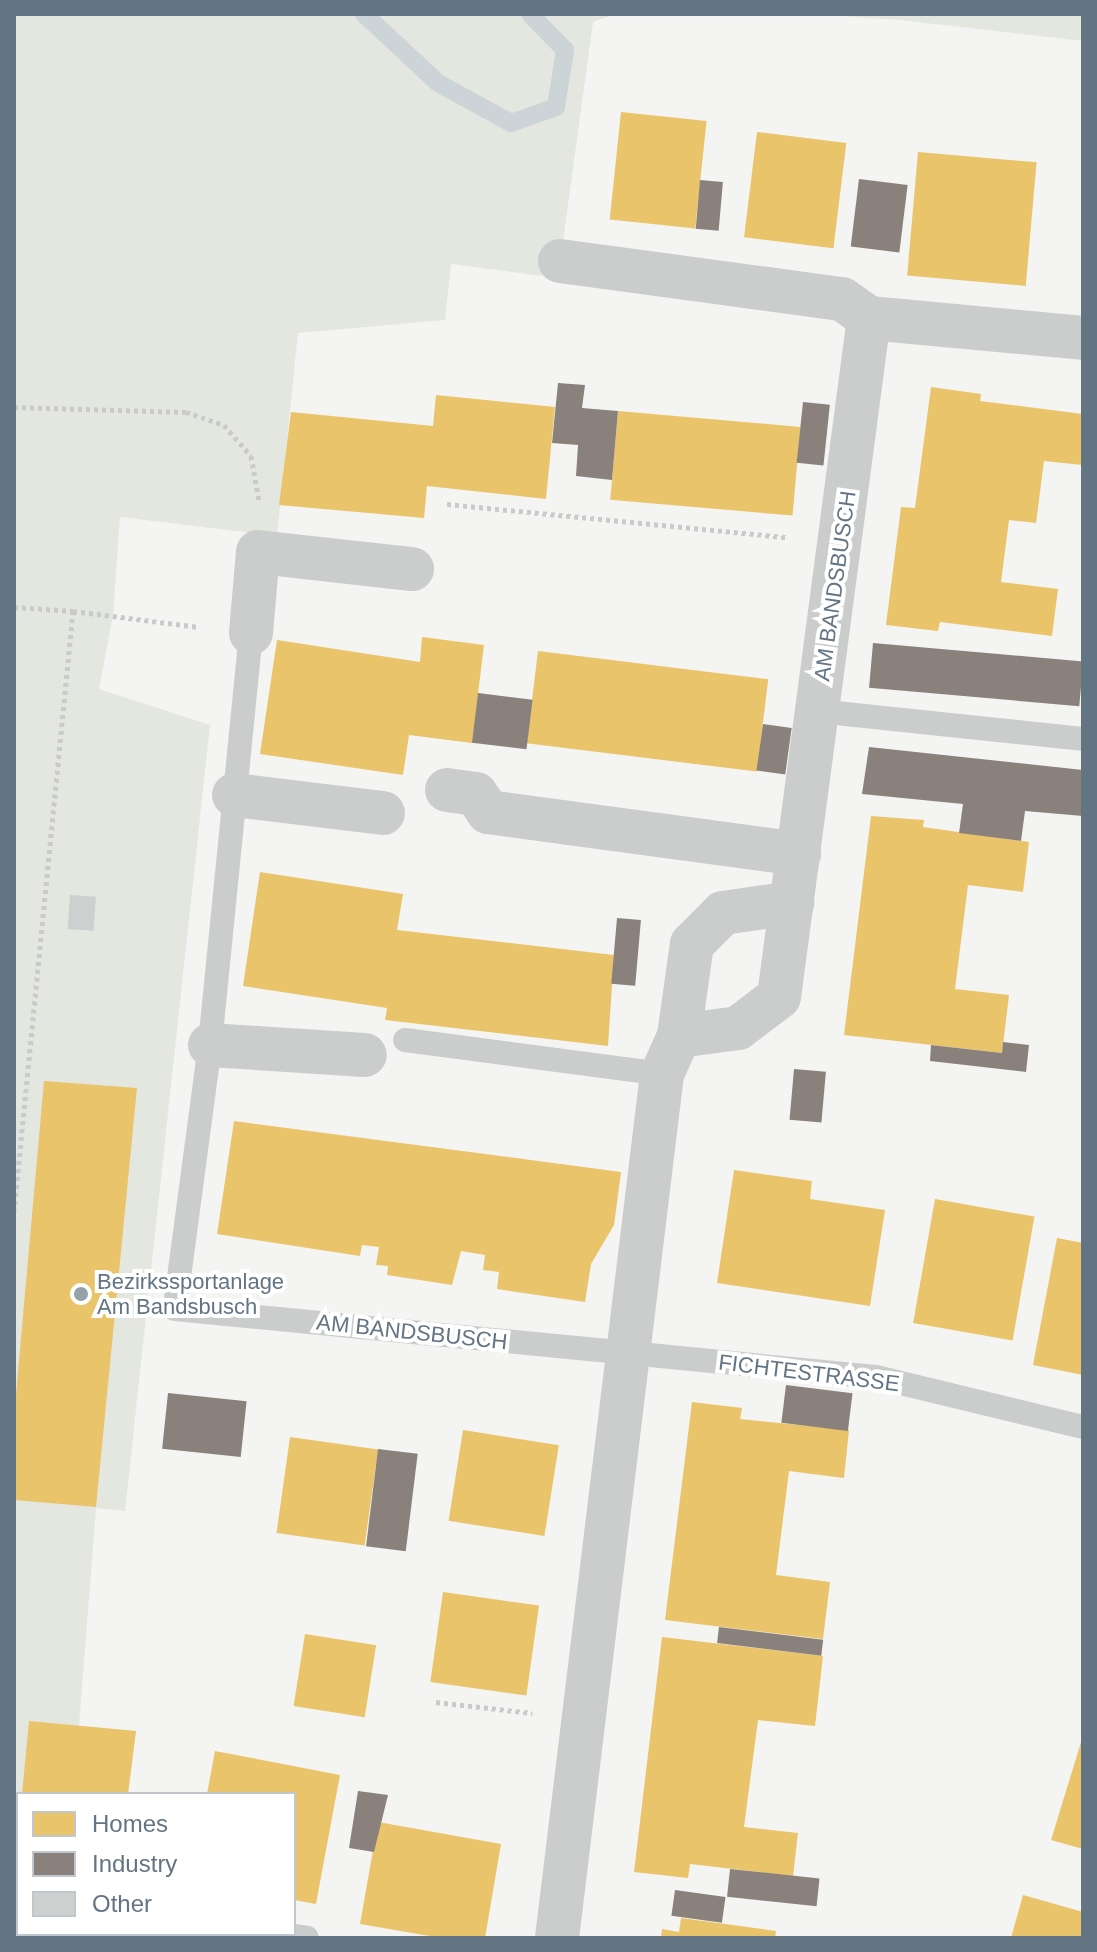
<!DOCTYPE html>
<html>
<head>
<meta charset="utf-8">
<style>
  body { margin:0 }
  #map { position:relative; width:1097px; height:1952px; overflow:hidden; background:#f4f4f2; font-family:Helvetica,sans-serif }
  div>[style] { position:absolute }
  .green>* { inset:0; background:#e4e7e0 }
  .homes>* { inset:0; background:#e9c46a; transform-origin:0 0 }
  .industry>* { inset:0; background:#8a817c; transform-origin:0 0 }
  .stream>* { height:18px; margin:-9px; padding:0 9px; transform-origin:9px; border-radius:9px; background:#ccd4d7 }
  .building>* { inset:0; background:#cecfcf; transform-origin:0 0 }
  .path>* { height:5px; margin-top:-2.5px; transform-origin:0; background:repeating-linear-gradient(90deg,#cacaca 0 4px,transparent 0 8px) }
  .service>* { height:24px; margin:-12px; padding:0 12px; transform-origin:12px; border-radius:12px; background:#cbcdcd }
  .minor>* { height:44px; margin:-22px; padding:0 22px; transform-origin:22px; border-radius:22px; background:#cbcdcd }
  .dots>* { width:22px; height:22px; translate:-50% -50%; box-sizing:border-box; border:4px solid #fff; border-radius:50% }
  span { translate:-50% -50%; white-space:nowrap; text-align:center; line-height:1.15; -webkit-text-stroke:8px #fff; paint-order:stroke }
  .street-label { font-size:22px; color:#637483 }
  .poi-label { font-size:22px; color:#637483 }
  .left { translate:0 -50%; text-align:left }
  .frame { position:absolute; inset:0; border:16px solid #637483; pointer-events:none }
  .legend { position:absolute; left:16px; top:1792px; width:280px; height:144px; box-sizing:border-box; background:#fff; border:2px solid #c1c7cd; margin:0; padding:10px 14px; list-style:none; font-size:24px; color:#637483 }
  .legend li { display:flex; align-items:center; gap:16px; height:40px }
  .legend b { width:40px; border:2px solid #c1c7cd }
</style>
</head>
<body>
<div id="map">
  <div class="green">
    <div style="clip-path:polygon(14px 14px,615px 14px,593px 22px,558px 278px,451px 264px,445px 320px,298px 333px,277px 536px,120px 517px,113px 615px,99px 689px,210px 725px,125px 1511px,96px 1508px,79px 1726px,136px 1731px,128px 1794px,18px 1794px,18px 1934px,111px 1934px,111px 1938px,14px 1938px)"></div>
    <div style="clip-path:polygon(812px 14px,1083px 14px,1083px 41px,899px 20px)"></div>
  </div>
  <div class="homes">
    <div style="left:621px;top:112px;width:86px;height:108px;rotate:6deg"></div>
    <div style="left:757px;top:132px;width:90px;height:106px;rotate:7deg"></div>
    <div style="left:918px;top:152px;width:119px;height:124px;rotate:5deg"></div>
    <div style="clip-path:polygon(931px 387px,981px 394px,980px 401px,1083px 414px,1083px 465px,1044px 461px,1036px 523px,1009px 520px,1001px 582px,1058px 589px,1052px 636px,940px 622px,938px 631px,886px 625px,901px 507px,915px 508px)"></div>
    <div style="clip-path:polygon(436px 395px,555px 407px,546px 499px,427px 486px,424px 518px,279px 505px,291px 412px,433px 426px)"></div>
    <div style="left:618px;top:411px;width:183px;height:89px;rotate:5deg"></div>
    <div style="clip-path:polygon(422px 637px,484px 645px,472px 743px,409px 735px,403px 775px,260px 754px,277px 640px,420px 662px)"></div>
    <div style="left:538px;top:651px;width:232px;height:93px;rotate:7deg"></div>
    <div style="clip-path:polygon(871px 816px,924px 820px,923px 827px,1029px 842px,1023px 892px,968px 885px,955px 989px,1009px 995px,1002px 1053px,844px 1035px)"></div>
    <div style="clip-path:polygon(260px 872px,403px 894px,397px 930px,614px 955px,608px 1046px,385px 1020px,387px 1008px,243px 986px)"></div>
    <div style="clip-path:polygon(44px 1081px,137px 1088px,96px 1507px,14px 1500px,14px 1416px)"></div>
    <div style="clip-path:polygon(234px 1121px,621px 1172px,614px 1225px,591px 1264px,585px 1302px,497px 1289px,499px 1272px,483px 1270px,485px 1255px,461px 1251px,452px 1285px,387px 1275px,388px 1266px,376px 1265px,379px 1247px,362px 1245px,360px 1256px,217px 1234px)"></div>
    <div style="clip-path:polygon(734px 1170px,812px 1181px,810px 1199px,885px 1210px,870px 1306px,717px 1283px)"></div>
    <div style="left:935px;top:1199px;width:101px;height:126px;rotate:10deg"></div>
    <div style="clip-path:polygon(1057px 1238px,1083px 1243px,1083px 1375px,1033px 1365px)"></div>
    <div style="clip-path:polygon(692px 1402px,742px 1408px,740px 1419px,849px 1430px,844px 1478px,789px 1471px,776px 1575px,830px 1582px,823px 1639px,665px 1620px)"></div>
    <div style="left:463px;top:1430px;width:97px;height:92px;rotate:9deg"></div>
    <div style="left:290px;top:1437px;width:89px;height:97px;rotate:8deg"></div>
    <div style="left:443px;top:1592px;width:97px;height:91px;rotate:8deg"></div>
    <div style="left:305px;top:1634px;width:72px;height:73px;rotate:9deg"></div>
    <div style="clip-path:polygon(662px 1637px,823px 1656px,815px 1726px,758px 1720px,744px 1827px,798px 1833px,793px 1876px,690px 1864px,688px 1878px,634px 1872px)"></div>
    <div style="clip-path:polygon(29px 1721px,136px 1731px,128px 1794px,22px 1794px)"></div>
    <div style="clip-path:polygon(1082px 1739px,1083px 1739px,1083px 1849px,1051px 1840px)"></div>
    <div style="clip-path:polygon(215px 1751px,340px 1775px,316px 1904px,294px 1900px,294px 1794px,207px 1794px)"></div>
    <div style="clip-path:polygon(378px 1822px,501px 1844px,485px 1938px,441px 1938px,360px 1924px)"></div>
    <div style="clip-path:polygon(16px 1867px,18px 1934px,110px 1934px,110px 1938px,14px 1938px)"></div>
    <div style="clip-path:polygon(1023px 1895px,1083px 1912px,1083px 1938px,1011px 1938px)"></div>
    <div style="clip-path:polygon(681px 1918px,776px 1931px,775px 1938px,661px 1938px,662px 1929px,679px 1932px)"></div>
  </div>
  <div class="industry">
    <div style="left:859px;top:179px;width:49px;height:68px;rotate:7deg"></div>
    <div style="left:700px;top:180px;width:23px;height:49px;rotate:5deg"></div>
    <div style="clip-path:polygon(558px 383px,585px 385px,582px 408px,618px 411px,612px 480px,576px 476px,578px 445px,552px 443px)"></div>
    <div style="left:803px;top:402px;width:27px;height:61px;rotate:6deg"></div>
    <div style="left:873px;top:643px;width:211px;height:45px;rotate:5deg"></div>
    <div style="left:478px;top:693px;width:55px;height:50px;rotate:7deg"></div>
    <div style="left:763px;top:724px;width:29px;height:47px;rotate:8deg"></div>
    <div style="clip-path:polygon(869px 747px,1083px 770px,1083px 816px,1025px 811px,1021px 841px,959px 833px,963px 804px,862px 794px)"></div>
    <div style="left:617px;top:918px;width:24px;height:66px;rotate:5deg"></div>
    <div style="clip-path:polygon(1003px 1042px,1029px 1045px,1026px 1072px,930px 1061px,931px 1045px,1002px 1053px)"></div>
    <div style="left:794px;top:1069px;width:32px;height:51px;rotate:5deg"></div>
    <div style="left:786px;top:1385px;width:67px;height:38px;rotate:7deg"></div>
    <div style="left:168px;top:1393px;width:79px;height:56px;rotate:6deg"></div>
    <div style="left:378px;top:1449px;width:40px;height:98px;rotate:7deg"></div>
    <div style="left:719px;top:1627px;width:105px;height:16px;rotate:7deg"></div>
    <div style="clip-path:polygon(358px 1791px,388px 1795px,374px 1852px,349px 1848px)"></div>
    <div style="left:730px;top:1869px;width:90px;height:28px;rotate:6deg"></div>
    <div style="left:675px;top:1890px;width:51px;height:26px;rotate:8deg"></div>
    <div style="clip-path:polygon(163px 1934px,217px 1934px,162px 1938px)"></div>
  </div>
  <div class="stream">
    <div style="left:364px;top:14px;width:101px;rotate:43deg"></div>
    <div style="left:438px;top:83px;width:83px;rotate:28.7deg"></div>
    <div style="left:511px;top:123px;width:48px;rotate:-19.6deg"></div>
    <div style="left:556px;top:107px;width:58px;rotate:-81deg"></div>
    <div style="left:565px;top:50px;width:50px;rotate:-134.2deg"></div>
  </div>
  <div class="building">
    <div style="left:70px;top:895px;width:26px;height:34px;rotate:4deg"></div>
  </div>
  <div class="path">
    <div style="left:14px;top:407px;width:172px;rotate:1.7deg"></div>
    <div style="left:186px;top:412px;width:40px;rotate:18.9deg"></div>
    <div style="left:224px;top:425px;width:41px;rotate:48.9deg"></div>
    <div style="left:251px;top:456px;width:46px;rotate:79.9deg"></div>
    <div style="left:447px;top:504px;width:341px;rotate:5.6deg"></div>
    <div style="left:14px;top:607px;width:59px;rotate:3.9deg"></div>
    <div style="left:14px;top:1212px;width:604px;rotate:-84.39deg"></div>
    <div style="left:73px;top:611px;width:127px;rotate:7.2deg"></div>
    <div style="left:436px;top:1702px;width:97px;rotate:6.5deg"></div>
  </div>
  <div class="service">
    <div style="left:251px;top:633px;width:414px;rotate:95.7deg"></div>
    <div style="left:210px;top:1045px;width:266px;rotate:97.6deg"></div>
    <div style="left:175px;top:1309px;width:704px;rotate:5.54deg"></div>
    <div style="left:876px;top:1377px;width:213px;rotate:13.6deg"></div>
    <div style="left:817px;top:711px;width:267px;rotate:6deg"></div>
    <div style="left:405px;top:1040px;width:259px;rotate:7.5deg"></div>
    <div style="left:280px;top:1934px;width:27px;rotate:8deg"></div>
  </div>
  <div class="minor">
    <div style="left:560px;top:261px;width:285px;rotate:7.7deg"></div>
    <div style="left:842px;top:299px;width:33px;rotate:35deg"></div>
    <div style="left:251px;top:633px;width:81px;rotate:-85.1deg"></div>
    <div style="left:258px;top:552px;width:155px;rotate:6.3deg"></div>
    <div style="left:447px;top:790px;width:29px;rotate:8deg"></div>
    <div style="left:476px;top:794px;width:22px;rotate:56deg"></div>
    <div style="left:488px;top:812px;width:314px;rotate:7.7deg"></div>
    <div style="left:234px;top:795px;width:150px;rotate:6.9deg"></div>
    <div style="left:679px;top:1036px;width:60px;rotate:-7.7deg"></div>
    <div style="left:738px;top:1028px;width:51px;rotate:-37.1deg"></div>
    <div style="left:779px;top:997px;width:685px;rotate:-82.45deg"></div>
    <div style="left:869px;top:318px;width:215px;rotate:5.3deg"></div>
    <div style="left:210px;top:1045px;width:155px;rotate:3.7deg"></div>
    <div style="left:557px;top:1938px;width:870px;rotate:-83.07deg"></div>
    <div style="left:662px;top:1074px;width:42px;rotate:-65.9deg"></div>
    <div style="left:679px;top:1036px;width:93px;rotate:-82deg"></div>
    <div style="left:692px;top:944px;width:44px;rotate:-45deg"></div>
    <div style="left:723px;top:913px;width:70px;rotate:-8.2deg"></div>
  </div>
  <div class="dots">
    <div style="left:81px;top:1294px;background:#96a1aa"></div>
  </div>
  <div class="street-label">
    <span style="left:835px;top:586px;rotate:-82deg">AM BANDSBUSCH</span>
    <span style="left:412px;top:1332px;rotate:6deg">AM BANDSBUSCH</span>
    <span style="left:809px;top:1373px;rotate:7deg">FICHTESTRASSE</span>
  </div>
  <div class="poi-label">
    <span class="left" style="left:97px;top:1294px">Bezirkssportanlage<br>Am Bandsbusch</span>
  </div>
  <div class="frame"></div>
  <ul class="legend">
  <li><b style="height:22px;background:#e9c46a"></b>Homes</li>
  <li><b style="height:22px;background:#8a817c"></b>Industry</li>
  <li><b style="height:22px;background:#cecfcf"></b>Other</li>
  </ul>
</div>
</body>
</html>
